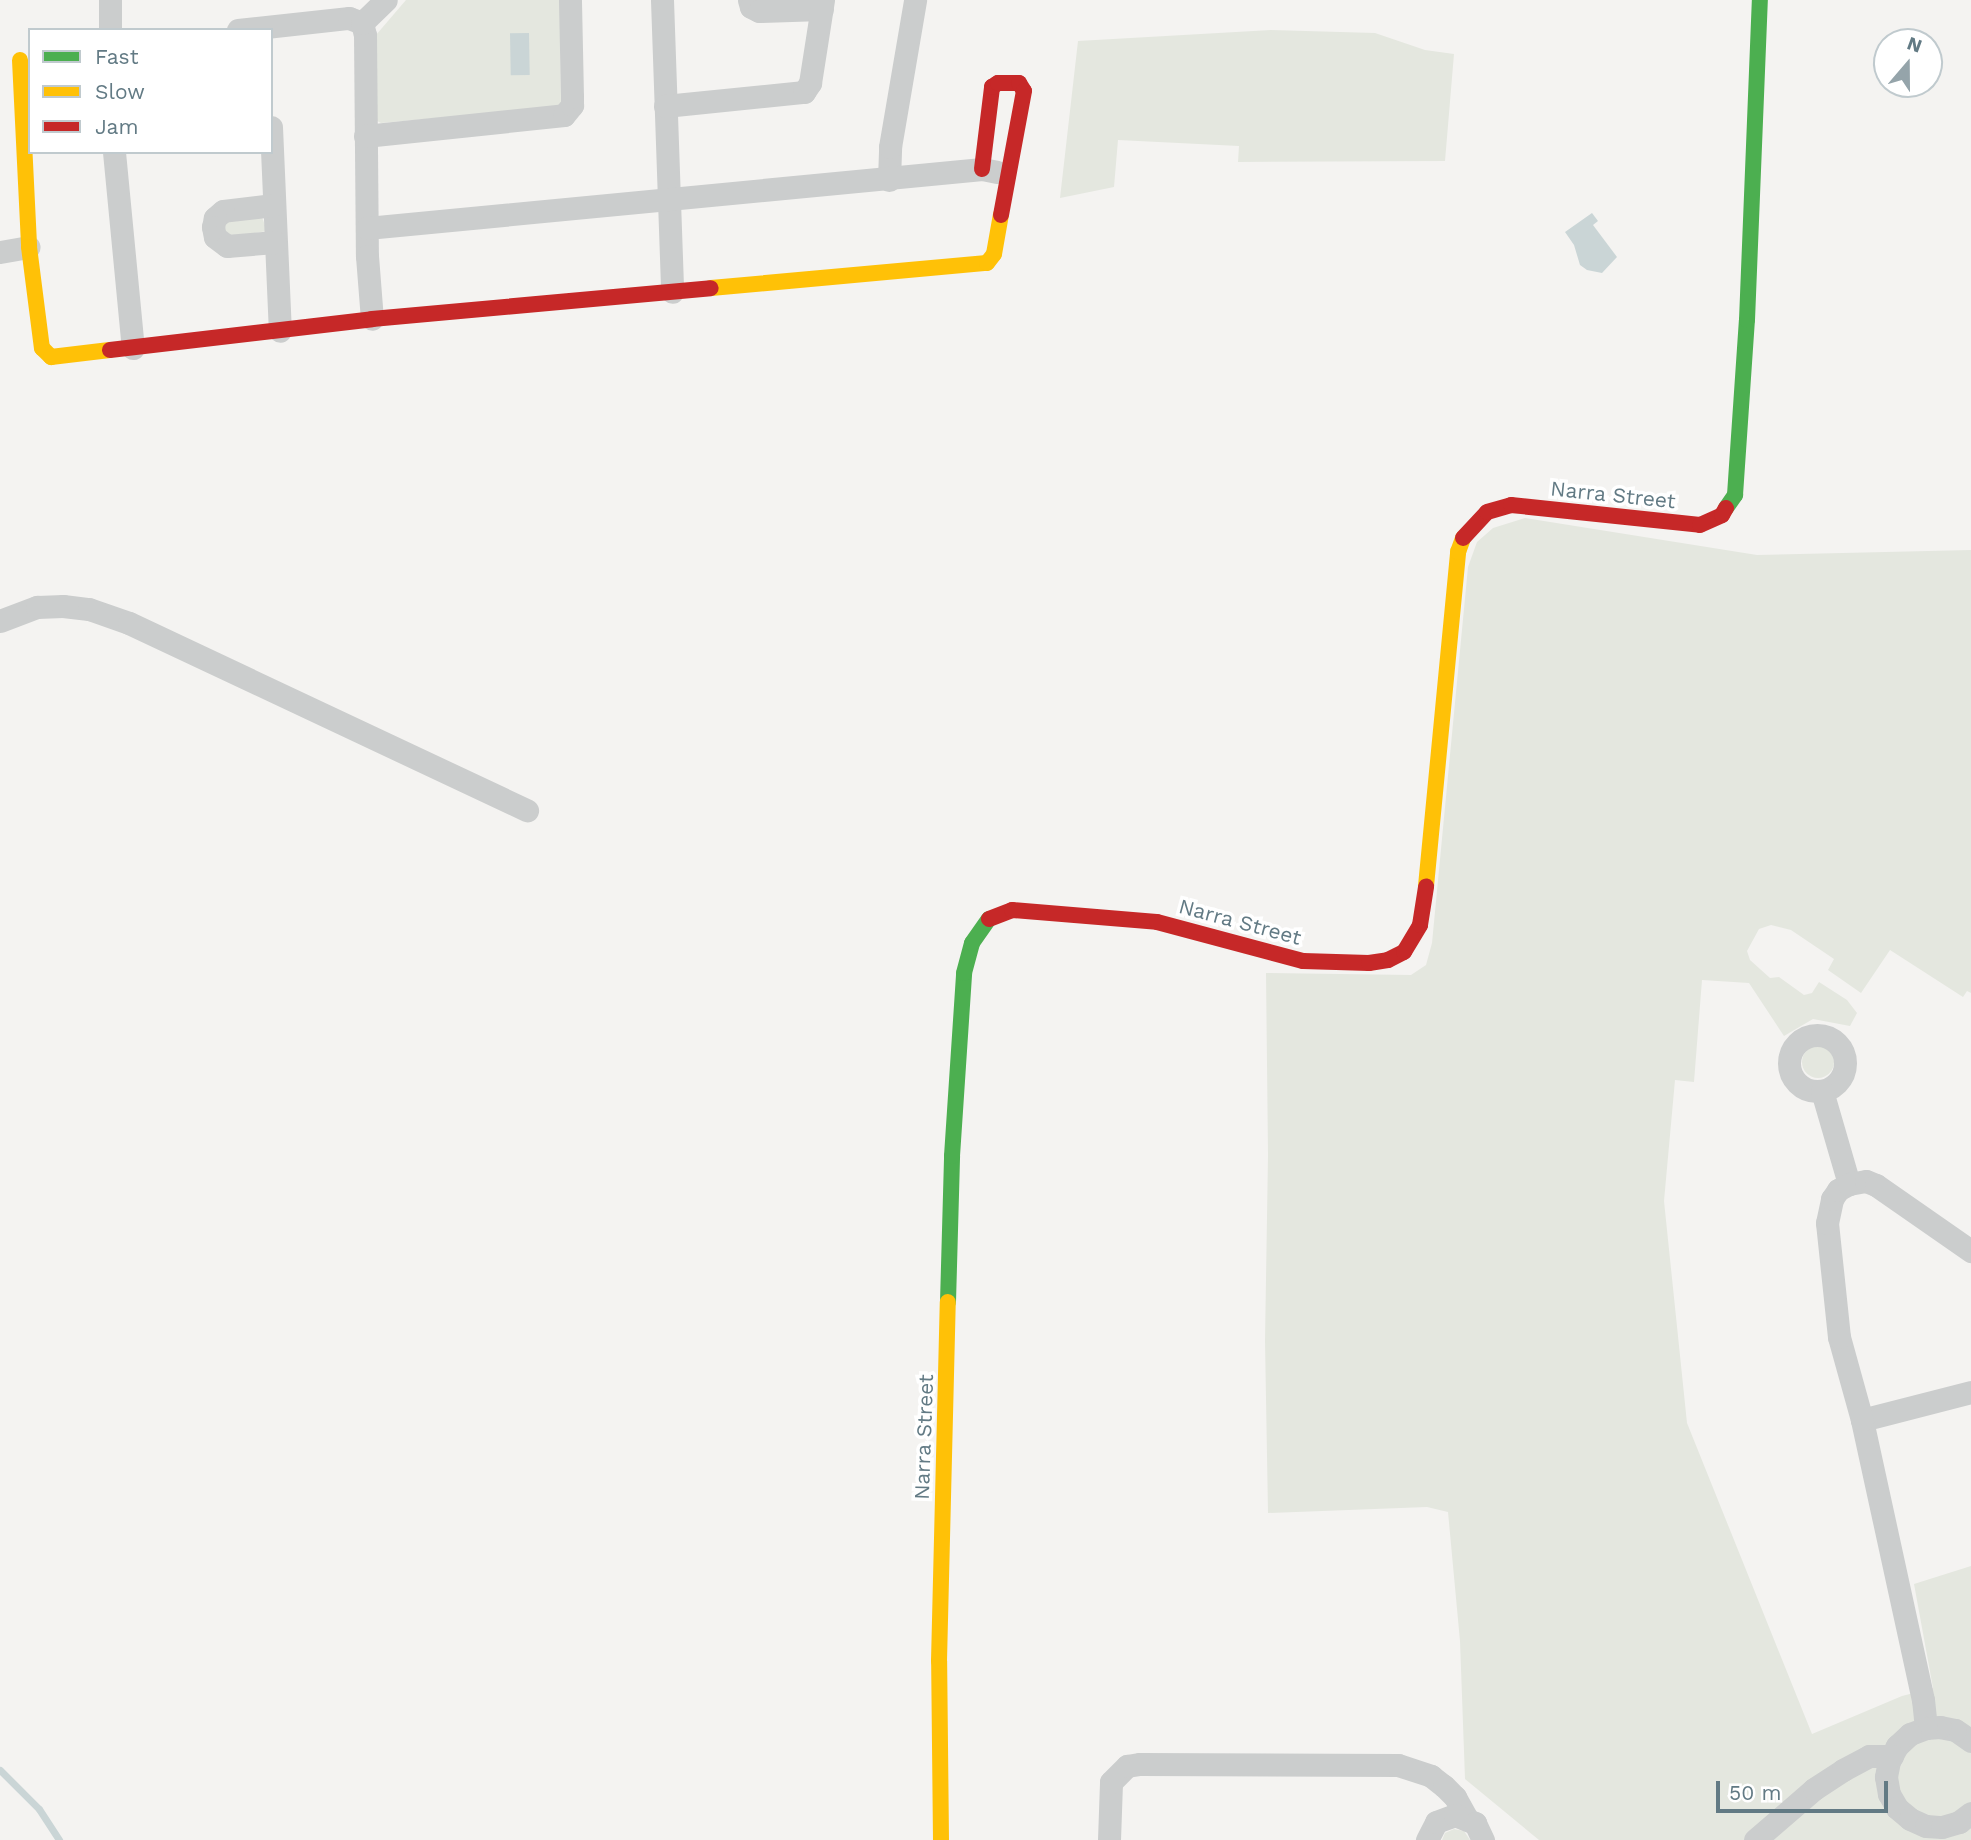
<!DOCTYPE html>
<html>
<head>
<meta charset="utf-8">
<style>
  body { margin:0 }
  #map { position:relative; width:1971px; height:1840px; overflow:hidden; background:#f4f3f1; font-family:"Work Sans",sans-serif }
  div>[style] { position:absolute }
  .green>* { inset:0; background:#e4e7df }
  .round { border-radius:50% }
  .water>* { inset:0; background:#cad5d6; transform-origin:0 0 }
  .stream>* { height:7px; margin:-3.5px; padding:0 3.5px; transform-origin:3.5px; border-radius:3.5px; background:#cad5d6 }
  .street>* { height:23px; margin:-11.5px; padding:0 11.5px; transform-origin:11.5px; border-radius:11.5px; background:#cbcdcd }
  .street>.ring { margin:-11.5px; padding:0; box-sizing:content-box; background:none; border:23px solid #cbcdcd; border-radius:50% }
  .fast>* { height:16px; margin:-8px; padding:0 8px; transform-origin:8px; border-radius:8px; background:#4caf50 }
  .slow>* { height:16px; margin:-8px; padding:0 8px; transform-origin:8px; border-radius:8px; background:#ffc107 }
  .jam>* { height:16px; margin:-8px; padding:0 8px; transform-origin:8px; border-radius:8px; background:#c62828 }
  span { translate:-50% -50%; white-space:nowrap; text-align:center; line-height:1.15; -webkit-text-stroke:7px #fff; paint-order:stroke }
  .street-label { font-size:21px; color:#627a84 }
  .legend { position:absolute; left:28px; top:28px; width:245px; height:126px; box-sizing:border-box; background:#fff; border:2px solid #c0cace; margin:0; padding:9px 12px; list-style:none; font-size:21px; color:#627a84 }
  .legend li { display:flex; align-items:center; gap:14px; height:35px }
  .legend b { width:35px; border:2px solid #c0cace }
  .north { position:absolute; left:1873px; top:28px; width:70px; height:70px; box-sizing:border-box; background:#fff; border:2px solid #c0cace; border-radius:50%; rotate:20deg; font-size:19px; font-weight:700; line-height:28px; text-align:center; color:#627a84 }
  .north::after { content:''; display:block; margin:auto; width:24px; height:32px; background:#95a4aa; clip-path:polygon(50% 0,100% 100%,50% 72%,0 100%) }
  .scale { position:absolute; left:1716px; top:1781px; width:172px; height:32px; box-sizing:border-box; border:4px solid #627a84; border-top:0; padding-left:9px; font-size:21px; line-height:24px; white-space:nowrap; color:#627a84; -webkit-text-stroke:5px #fff; paint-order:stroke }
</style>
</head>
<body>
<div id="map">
  <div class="green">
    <div style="clip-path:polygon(406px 0,560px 0,561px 107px,381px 123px,377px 121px,376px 35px)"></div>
    <div style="clip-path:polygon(1271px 30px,1375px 33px,1425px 50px,1454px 54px,1445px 161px,1238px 162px,1239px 146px,1118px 140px,1114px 187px,1060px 198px,1078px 41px)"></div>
    <div style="clip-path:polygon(262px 217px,267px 231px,225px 238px,223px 222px)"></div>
    <div style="clip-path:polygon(1525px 518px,1757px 555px,1971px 550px,1971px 993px,1967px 991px,1963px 997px,1890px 950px,1861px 993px,1828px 970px,1834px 959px,1791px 930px,1771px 925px,1759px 929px,1747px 951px,1750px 960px,1770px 978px,1779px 977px,1804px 995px,1812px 993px,1819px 982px,1847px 1000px,1857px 1013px,1850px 1026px,1813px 1019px,1784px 1036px,1749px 983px,1702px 980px,1694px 1082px,1675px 1080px,1664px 1201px,1687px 1423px,1812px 1734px,1902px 1696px,1933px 1688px,1914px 1584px,1971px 1566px,1971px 1840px,1539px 1840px,1465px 1779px,1460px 1641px,1448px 1512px,1427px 1507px,1268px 1513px,1265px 1341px,1268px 1155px,1266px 973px,1411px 975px,1426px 965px,1432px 943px,1468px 567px,1477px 542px,1493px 528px)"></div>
    <div class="round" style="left:1802px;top:1046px;width:32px;height:32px"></div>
    <div style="clip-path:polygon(1454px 1829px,1464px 1831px,1470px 1840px,1442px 1840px,1445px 1833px)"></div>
  </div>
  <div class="water">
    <div style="left:529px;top:33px;width:42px;height:19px;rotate:89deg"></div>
    <div style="clip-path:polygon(1592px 213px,1598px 221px,1593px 225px,1617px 257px,1602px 273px,1587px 270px,1580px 265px,1574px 245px,1565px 232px)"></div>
  </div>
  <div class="stream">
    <div style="left:0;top:1770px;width:55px;rotate:45deg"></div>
    <div style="left:39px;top:1809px;width:37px;rotate:57deg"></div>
  </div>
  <div class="street">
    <div style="left:110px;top:0;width:30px;rotate:90deg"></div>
    <div style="left:662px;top:0;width:292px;rotate:88deg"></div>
    <div style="left:749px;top:0;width:7px;rotate:74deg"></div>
    <div style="left:751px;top:7px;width:9px;rotate:27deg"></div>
    <div style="left:759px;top:11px;width:63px;rotate:-1.8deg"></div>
    <div style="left:362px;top:23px;width:12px;rotate:76deg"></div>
    <div style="left:365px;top:35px;width:221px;rotate:89.5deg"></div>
    <div style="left:367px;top:256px;width:63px;rotate:85.5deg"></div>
    <div style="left:238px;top:30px;width:112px;rotate:-6.2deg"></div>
    <div style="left:349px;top:18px;width:14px;rotate:21deg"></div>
    <div style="left:362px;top:23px;width:33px;rotate:-44deg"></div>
    <div style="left:665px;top:106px;width:140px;rotate:-5.8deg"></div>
    <div style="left:804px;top:92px;width:11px;rotate:-56deg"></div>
    <div style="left:810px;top:83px;width:84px;rotate:-81.1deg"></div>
    <div style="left:271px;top:127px;width:204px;rotate:87.5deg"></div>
    <div style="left:365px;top:136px;width:200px;rotate:-6deg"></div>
    <div style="left:564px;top:115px;width:13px;rotate:-51deg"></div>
    <div style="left:572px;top:105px;width:8px;rotate:-90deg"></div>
    <div style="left:572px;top:97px;width:97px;rotate:-91.2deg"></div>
    <div style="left:114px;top:152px;width:197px;rotate:84.5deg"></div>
    <div style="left:889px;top:180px;width:33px;rotate:-88deg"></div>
    <div style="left:890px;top:147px;width:149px;rotate:-80.3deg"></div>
    <div style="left:273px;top:205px;width:50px;rotate:173.2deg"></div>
    <div style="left:223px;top:211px;width:11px;rotate:139deg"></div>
    <div style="left:215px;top:218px;width:9px;rotate:103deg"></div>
    <div style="left:213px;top:227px;width:10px;rotate:79deg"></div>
    <div style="left:215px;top:237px;width:15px;rotate:37deg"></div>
    <div style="left:227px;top:246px;width:48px;rotate:-4.8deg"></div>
    <div style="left:367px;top:228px;width:618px;rotate:-5.48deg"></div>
    <div style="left:982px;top:169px;width:15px;rotate:11deg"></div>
    <div style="left:0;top:252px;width:29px;rotate:-10deg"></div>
    <div style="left:0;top:621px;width:40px;rotate:-21deg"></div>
    <div style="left:37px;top:607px;width:26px;rotate:-2deg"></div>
    <div style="left:63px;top:606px;width:26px;rotate:7deg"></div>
    <div style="left:89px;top:609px;width:42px;rotate:19.3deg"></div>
    <div style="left:129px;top:623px;width:440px;rotate:25.2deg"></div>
    <div class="ring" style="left:1789px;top:1035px;width:33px;height:33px"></div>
    <div style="left:1822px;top:1091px;width:97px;rotate:73.8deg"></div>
    <div style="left:1862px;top:1420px;width:113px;rotate:-14.4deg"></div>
    <div style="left:1926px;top:1728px;width:28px;rotate:-96deg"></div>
    <div style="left:1923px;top:1700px;width:287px;rotate:-102.3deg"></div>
    <div style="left:1862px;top:1420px;width:86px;rotate:-105.5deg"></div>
    <div style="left:1839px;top:1337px;width:115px;rotate:-96deg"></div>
    <div style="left:1827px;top:1223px;width:25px;rotate:-78deg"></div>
    <div style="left:1832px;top:1199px;width:11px;rotate:-56deg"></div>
    <div style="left:1838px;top:1190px;width:13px;rotate:-29deg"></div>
    <div style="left:1849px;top:1184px;width:17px;rotate:-10deg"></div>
    <div style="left:1866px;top:1181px;width:11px;rotate:22deg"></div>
    <div style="left:1876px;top:1185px;width:116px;rotate:34.8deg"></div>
    <div style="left:1971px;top:1741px;width:19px;rotate:-145deg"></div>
    <div style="left:1955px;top:1730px;width:15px;rotate:-169deg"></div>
    <div style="left:1940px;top:1727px;width:14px;rotate:176deg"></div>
    <div style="left:1926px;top:1728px;width:17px;rotate:159deg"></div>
    <div style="left:1910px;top:1734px;width:18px;rotate:137deg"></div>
    <div style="left:1897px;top:1746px;width:17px;rotate:118deg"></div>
    <div style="left:1889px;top:1761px;width:16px;rotate:101deg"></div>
    <div style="left:1886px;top:1777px;width:17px;rotate:80deg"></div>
    <div style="left:1889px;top:1794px;width:16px;rotate:60deg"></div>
    <div style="left:1897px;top:1808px;width:17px;rotate:40deg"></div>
    <div style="left:1910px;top:1819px;width:17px;rotate:24deg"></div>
    <div style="left:1926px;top:1826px;width:16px;rotate:4deg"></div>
    <div style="left:1942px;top:1827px;width:18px;rotate:-16deg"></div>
    <div style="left:1959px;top:1822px;width:15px;rotate:-37deg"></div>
    <div style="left:1109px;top:1840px;width:58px;rotate:-88deg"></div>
    <div style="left:1111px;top:1782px;width:23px;rotate:-45deg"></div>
    <div style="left:1127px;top:1766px;width:13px;rotate:-9deg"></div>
    <div style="left:1140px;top:1764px;width:258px;rotate:0.2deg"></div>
    <div style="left:1398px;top:1765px;width:35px;rotate:18deg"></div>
    <div style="left:1431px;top:1776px;width:16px;rotate:38deg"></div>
    <div style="left:1444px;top:1786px;width:16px;rotate:45deg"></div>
    <div style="left:1455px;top:1797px;width:23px;rotate:61deg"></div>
    <div style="left:1427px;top:1840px;width:20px;rotate:-63deg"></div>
    <div style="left:1436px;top:1822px;width:20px;rotate:-20deg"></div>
    <div style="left:1455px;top:1815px;width:22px;rotate:22deg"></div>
    <div style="left:1475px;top:1823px;width:19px;rotate:65deg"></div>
    <div style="left:1755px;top:1840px;width:78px;rotate:-40.8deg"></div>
    <div style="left:1814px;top:1789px;width:35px;rotate:-33deg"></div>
    <div style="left:1843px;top:1770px;width:30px;rotate:-28deg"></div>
    <div style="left:1869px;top:1756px;width:23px"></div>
  </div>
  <div class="fast">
    <div style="left:1726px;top:508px;width:16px;rotate:-55deg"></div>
    <div style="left:1735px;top:495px;width:175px;rotate:-86.1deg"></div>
    <div style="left:1747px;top:320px;width:320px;rotate:-87.7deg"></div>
    <div style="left:948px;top:1302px;width:146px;rotate:-88.4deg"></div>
    <div style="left:952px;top:1156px;width:183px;rotate:-86.2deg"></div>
    <div style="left:964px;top:973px;width:31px;rotate:-75deg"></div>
    <div style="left:972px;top:943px;width:29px;rotate:-55deg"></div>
  </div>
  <div class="slow">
    <div style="left:20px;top:60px;width:187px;rotate:87.2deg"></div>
    <div style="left:29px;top:247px;width:102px;rotate:82.7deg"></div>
    <div style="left:42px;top:348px;width:13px;rotate:45deg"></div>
    <div style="left:51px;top:357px;width:59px;rotate:-6.8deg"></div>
    <div style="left:711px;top:288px;width:277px;rotate:-5.2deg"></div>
    <div style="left:987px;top:263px;width:11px;rotate:-52deg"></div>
    <div style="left:994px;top:254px;width:40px;rotate:-80deg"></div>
    <div style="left:1426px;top:886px;width:336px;rotate:-84.5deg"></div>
    <div style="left:1458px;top:552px;width:15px;rotate:-70deg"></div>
    <div style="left:941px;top:1840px;width:179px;rotate:-90.6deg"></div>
    <div style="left:939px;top:1661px;width:359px;rotate:-88.6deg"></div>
  </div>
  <div class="jam">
    <div style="left:982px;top:169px;width:83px;rotate:-83deg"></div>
    <div style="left:992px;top:87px;width:7px;rotate:-34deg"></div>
    <div style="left:998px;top:83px;width:21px"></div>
    <div style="left:1019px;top:83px;width:9px;rotate:58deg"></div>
    <div style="left:1024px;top:91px;width:126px;rotate:100.5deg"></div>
    <div style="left:110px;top:350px;width:264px;rotate:-6.7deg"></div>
    <div style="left:372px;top:319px;width:340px;rotate:-5.2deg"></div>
    <div style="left:1463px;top:538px;width:35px;rotate:-47deg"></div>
    <div style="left:1487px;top:512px;width:25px;rotate:-16deg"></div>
    <div style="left:1511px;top:505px;width:190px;rotate:6deg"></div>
    <div style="left:1700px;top:525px;width:24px;rotate:-24deg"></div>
    <div style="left:1722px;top:515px;width:8px;rotate:-60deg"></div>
    <div style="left:989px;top:919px;width:25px;rotate:-21deg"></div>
    <div style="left:1012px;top:910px;width:145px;rotate:4.7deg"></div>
    <div style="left:1157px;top:922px;width:151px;rotate:15deg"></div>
    <div style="left:1303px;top:961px;width:66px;rotate:1.7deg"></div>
    <div style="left:1369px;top:963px;width:19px;rotate:-9deg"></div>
    <div style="left:1388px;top:960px;width:18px;rotate:-27deg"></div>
    <div style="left:1404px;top:952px;width:31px;rotate:-59deg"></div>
    <div style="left:1420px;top:925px;width:39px;rotate:-81deg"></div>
  </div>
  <div class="street-label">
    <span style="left:1613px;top:495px;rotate:6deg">Narra Street</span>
    <span style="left:1240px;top:922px;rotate:15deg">Narra Street</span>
    <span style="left:924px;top:1437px;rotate:-88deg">Narra Street</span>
  </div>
  <ul class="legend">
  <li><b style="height:9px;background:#4caf50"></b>Fast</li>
  <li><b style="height:9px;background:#ffc107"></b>Slow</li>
  <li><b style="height:9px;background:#c62828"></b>Jam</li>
  </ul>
  <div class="north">N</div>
  <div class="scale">50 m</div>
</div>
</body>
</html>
